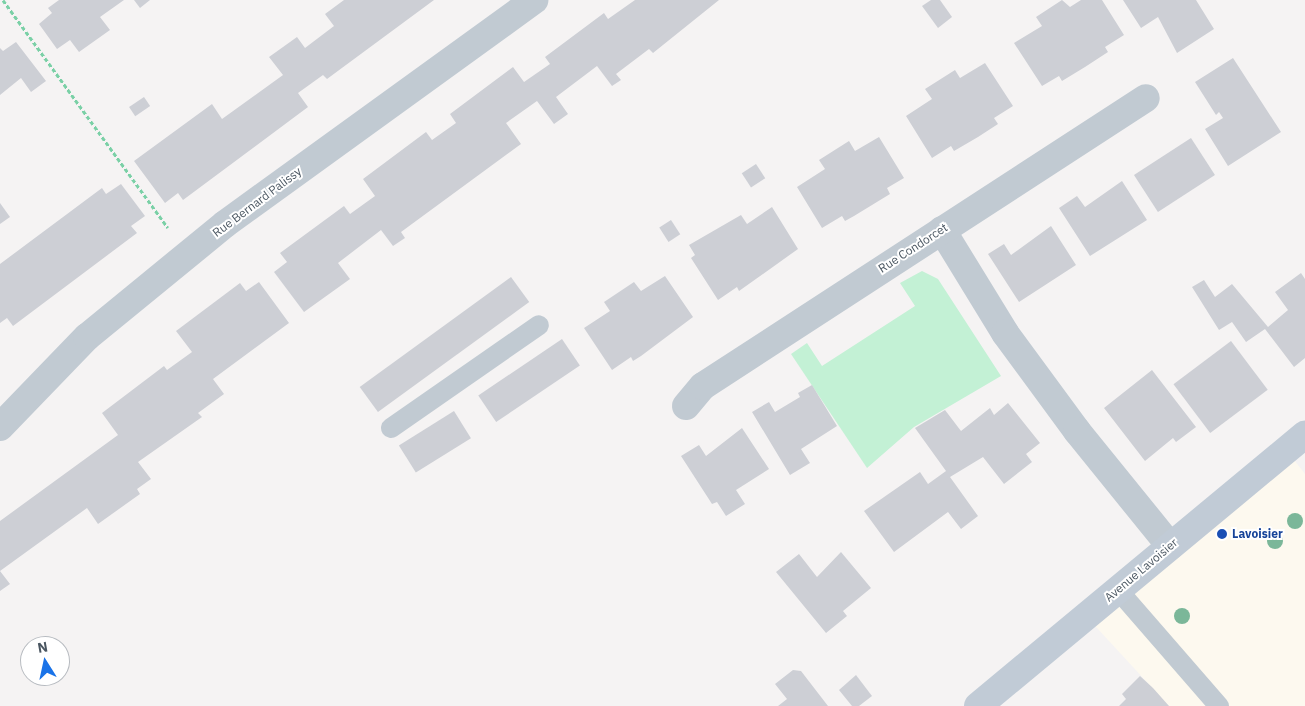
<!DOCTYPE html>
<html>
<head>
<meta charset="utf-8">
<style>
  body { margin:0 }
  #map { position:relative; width:1305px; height:706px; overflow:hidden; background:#f5f3f3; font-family:"IBM Plex Sans",sans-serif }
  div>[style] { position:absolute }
  .commercial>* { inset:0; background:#fdf9ef }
  .green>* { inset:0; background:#c3f1d5 }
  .building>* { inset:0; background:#cdcfd5; transform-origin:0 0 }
  .path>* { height:3px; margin-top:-1.5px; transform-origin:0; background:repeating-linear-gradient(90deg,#7ad0a6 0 4px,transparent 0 6.5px) }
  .lane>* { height:20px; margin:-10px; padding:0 10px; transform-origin:10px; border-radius:10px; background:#c1cad2 }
  .street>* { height:28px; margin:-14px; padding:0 14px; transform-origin:14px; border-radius:14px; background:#c1cad2 }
  .secondary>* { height:28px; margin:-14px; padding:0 14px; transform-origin:14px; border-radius:14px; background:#c1cbd6 }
  .trees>* { width:16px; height:16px; margin:-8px; border-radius:50%; background:#7bb799 }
  .dots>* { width:14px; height:14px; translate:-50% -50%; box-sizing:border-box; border:2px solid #fff; border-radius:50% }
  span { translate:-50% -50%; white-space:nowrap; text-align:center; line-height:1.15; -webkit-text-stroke:4px #fff; paint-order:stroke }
  .street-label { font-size:12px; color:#4a5661 }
  .transit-label { font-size:12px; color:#164399; font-weight:700 }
  .left { translate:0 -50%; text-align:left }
  .north { position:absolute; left:20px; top:636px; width:50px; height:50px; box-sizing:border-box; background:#fff; border:1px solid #b7bbc0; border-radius:50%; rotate:350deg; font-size:14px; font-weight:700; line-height:20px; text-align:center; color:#4a5661 }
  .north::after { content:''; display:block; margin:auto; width:18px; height:22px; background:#1a73e8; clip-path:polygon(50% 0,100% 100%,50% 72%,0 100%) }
</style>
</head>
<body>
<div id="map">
  <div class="commercial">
    <div style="clip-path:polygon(1287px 451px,1305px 474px,1305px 706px,1169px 706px,1085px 615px)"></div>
  </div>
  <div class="green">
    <div style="clip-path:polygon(922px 271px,938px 279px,1001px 376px,914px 427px,867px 468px,791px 354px,807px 343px,822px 366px,915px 306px,900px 283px)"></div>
  </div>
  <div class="building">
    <div style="clip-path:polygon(59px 0,124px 0,100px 17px,110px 30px,79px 52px,70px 40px,57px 49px,39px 24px,52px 13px,48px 8px)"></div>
    <div style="clip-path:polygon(134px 0,150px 0,140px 8px)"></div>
    <div style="clip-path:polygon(344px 0,434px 0,327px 79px,323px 75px,298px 93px,308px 107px,183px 200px,178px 193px,165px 203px,134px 161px,212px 104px,222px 119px,283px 75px,269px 57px,297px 37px,305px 48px,334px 26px,325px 14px)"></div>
    <div style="clip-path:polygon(635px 0,719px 0,653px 53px,649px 49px,616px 74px,621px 80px,612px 86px,597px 66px,556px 97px,568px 114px,554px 124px,537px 101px,506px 123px,521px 144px,401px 232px,405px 238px,393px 246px,381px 230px,338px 263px,350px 279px,304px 312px,274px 272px,287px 262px,280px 253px,344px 206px,350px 214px,375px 196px,363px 179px,426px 132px,432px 140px,456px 123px,450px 114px,513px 67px,524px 82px,550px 64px,545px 57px,604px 13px,608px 19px)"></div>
    <div style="clip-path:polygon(931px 0,940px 0,952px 17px,938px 28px,922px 6px)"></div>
    <div style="clip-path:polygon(1062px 0,1070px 7px,1081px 0,1102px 0,1124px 35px,1105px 47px,1108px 52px,1085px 67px,1062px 81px,1059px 76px,1042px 86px,1014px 43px,1042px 26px,1036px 17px)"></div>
    <div style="clip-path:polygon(1123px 0,1196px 0,1214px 29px,1177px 53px,1158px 17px,1141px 28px)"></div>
    <div style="clip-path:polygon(16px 42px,46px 81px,31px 92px,21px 78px,0 95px,0 48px,3px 51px)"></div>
    <div style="clip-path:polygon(1233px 58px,1281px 132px,1228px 166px,1205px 129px,1223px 118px,1219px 112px,1216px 115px,1195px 82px)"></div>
    <div style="clip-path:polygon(985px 63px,1013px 106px,994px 118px,998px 124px,978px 137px,954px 151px,951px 146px,932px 158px,906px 116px,932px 99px,925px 89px,955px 70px,960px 78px)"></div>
    <div style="left:144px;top:97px;width:11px;height:18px;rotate:56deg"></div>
    <div style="clip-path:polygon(879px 137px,904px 178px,887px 188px,890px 194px,854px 216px,845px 221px,842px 216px,822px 228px,797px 187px,825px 169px,819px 160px,849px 141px,855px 151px)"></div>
    <div style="left:1191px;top:138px;width:44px;height:68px;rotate:57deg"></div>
    <div style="left:756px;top:164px;width:17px;height:17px;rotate:57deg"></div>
    <div style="clip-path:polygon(1122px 181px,1147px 220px,1090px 256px,1059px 208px,1077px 196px,1085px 207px)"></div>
    <div style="clip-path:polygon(121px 184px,145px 216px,131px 226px,137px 233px,13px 326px,7px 318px,0 323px,0 264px,102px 188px,106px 194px)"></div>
    <div style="clip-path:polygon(0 203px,10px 217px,0 224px)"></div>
    <div style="clip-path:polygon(772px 207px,798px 249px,739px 291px,737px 287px,718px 300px,691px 258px,695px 255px,689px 245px,741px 215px,747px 224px)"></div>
    <div style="left:671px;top:220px;width:17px;height:14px;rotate:57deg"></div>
    <div style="clip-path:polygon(1051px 226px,1076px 265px,1019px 302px,988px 254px,1004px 244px,1011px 255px)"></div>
    <div style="clip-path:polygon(1301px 273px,1305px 279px,1305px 358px,1294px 367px,1265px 329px,1246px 342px,1232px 322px,1219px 330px,1192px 287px,1204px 280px,1215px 297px,1232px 284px,1268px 327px,1288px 310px,1275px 292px)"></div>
    <div style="clip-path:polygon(665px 276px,693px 317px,641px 356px,633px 361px,631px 357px,612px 370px,584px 328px,610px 311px,604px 302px,634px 282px,641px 291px)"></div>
    <div style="left:511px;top:277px;width:31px;height:187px;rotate:54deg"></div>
    <div style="clip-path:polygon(259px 282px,289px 323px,213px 379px,224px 394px,198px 413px,202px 417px,138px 462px,151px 479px,137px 489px,140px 494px,98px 524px,87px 508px,0 571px,10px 584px,0 591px,0 521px,118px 435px,102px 413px,164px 366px,167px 370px,192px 352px,176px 331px,240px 283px,246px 291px)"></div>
    <div style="left:562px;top:339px;width:32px;height:101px;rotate:56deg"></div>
    <div style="left:1231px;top:341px;width:61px;height:72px;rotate:53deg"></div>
    <div style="clip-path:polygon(1152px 370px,1196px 427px,1176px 442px,1173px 438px,1145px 461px,1104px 408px)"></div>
    <div style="clip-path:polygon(812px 385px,837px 426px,801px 449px,810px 463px,790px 475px,752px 412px,769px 402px,775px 412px,800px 397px,798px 393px)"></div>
    <div style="clip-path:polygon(1008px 403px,1040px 443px,1026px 454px,1032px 462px,1004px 484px,983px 457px,950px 477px,978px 516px,961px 529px,948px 512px,894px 552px,864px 511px,920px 472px,928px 484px,946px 471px,915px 428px,945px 410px,961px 431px,990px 408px,994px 415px)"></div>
    <div style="left:454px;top:411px;width:32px;height:65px;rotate:58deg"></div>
    <div style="clip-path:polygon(742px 428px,769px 469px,736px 490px,745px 504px,726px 516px,717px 502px,712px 504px,681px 456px,699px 445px,706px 456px)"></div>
    <div style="clip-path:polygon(841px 552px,871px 588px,843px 611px,847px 616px,826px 633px,776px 572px,799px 554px,817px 577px)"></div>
    <div style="clip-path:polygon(793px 670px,801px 671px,828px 706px,778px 706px,787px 699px,775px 684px)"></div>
    <div style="clip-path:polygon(856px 675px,872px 696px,859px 706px,852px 706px,839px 690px)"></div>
    <div style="clip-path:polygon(1140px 676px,1153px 688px,1169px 706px,1119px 706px,1126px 699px,1122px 694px)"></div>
  </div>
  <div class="path">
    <div style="left:3px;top:0;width:281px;rotate:54.1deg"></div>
  </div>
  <div class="lane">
    <div style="left:391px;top:428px;width:180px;rotate:-34.8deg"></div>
    <div style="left:1118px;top:590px;width:154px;rotate:49deg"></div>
  </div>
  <div class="street">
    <div style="left:942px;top:230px;width:121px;rotate:58.5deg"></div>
    <div style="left:1005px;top:333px;width:122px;rotate:53.7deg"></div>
    <div style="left:1077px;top:431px;width:148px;rotate:51deg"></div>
    <div style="left:686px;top:406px;width:26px;rotate:-50deg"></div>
    <div style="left:703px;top:386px;width:528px;rotate:-33.03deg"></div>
    <div style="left:0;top:427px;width:125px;rotate:-46deg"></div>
    <div style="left:87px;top:337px;width:178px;rotate:-39.3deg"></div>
    <div style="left:225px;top:224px;width:382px;rotate:-35.9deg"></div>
  </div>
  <div class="secondary">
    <div style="left:978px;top:706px;width:425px;rotate:-39.7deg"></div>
  </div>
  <div class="trees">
    <div style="left:1295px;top:521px"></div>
    <div style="left:1275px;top:541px"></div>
    <div style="left:1182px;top:616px"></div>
  </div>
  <div class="dots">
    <div style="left:1222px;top:534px;background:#1a4fb4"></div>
  </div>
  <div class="street-label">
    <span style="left:257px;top:202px;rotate:-37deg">Rue Bernard Palissy</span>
    <span style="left:913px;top:248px;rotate:-33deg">Rue Condorcet</span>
    <span style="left:1141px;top:570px;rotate:-40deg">Avenue Lavoisier</span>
  </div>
  <div class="transit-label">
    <span class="left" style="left:1232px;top:534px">Lavoisier</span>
  </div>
  <div class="north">N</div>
</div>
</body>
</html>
